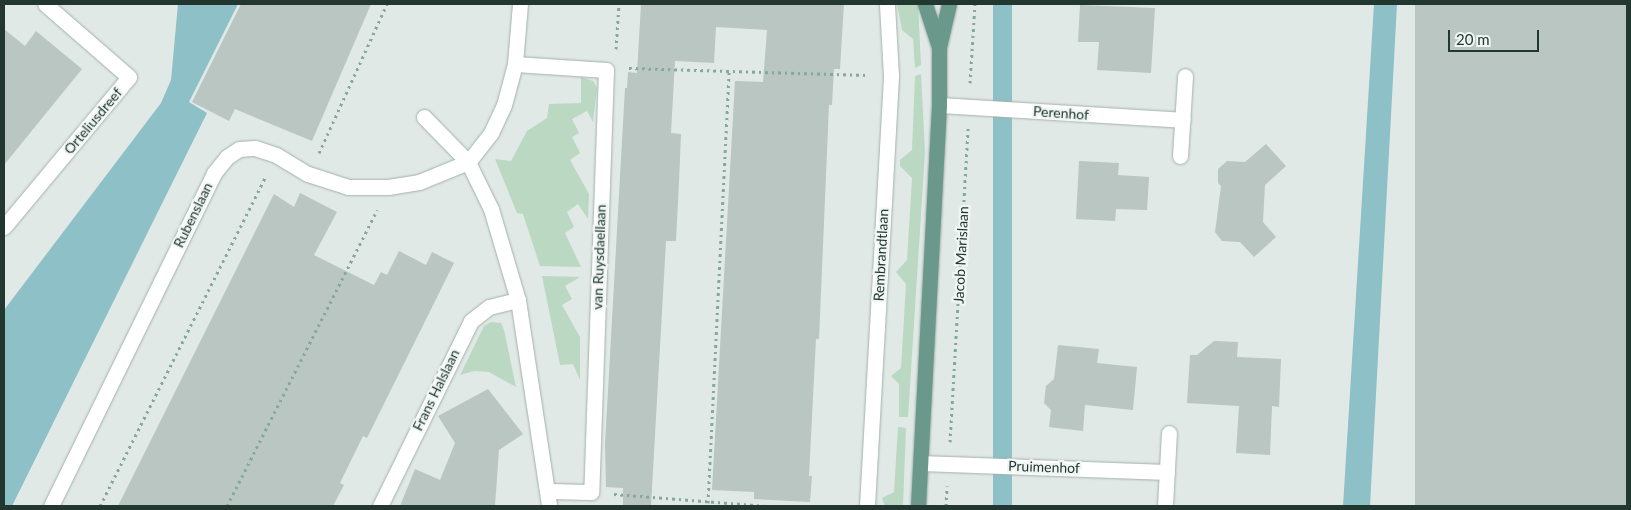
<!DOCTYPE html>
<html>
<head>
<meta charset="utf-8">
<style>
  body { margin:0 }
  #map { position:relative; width:1631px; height:510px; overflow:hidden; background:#e0e9e5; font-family:Lato,sans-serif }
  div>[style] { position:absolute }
  .green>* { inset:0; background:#bbd8c2 }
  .water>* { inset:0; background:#8ec0c8; transform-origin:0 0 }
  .building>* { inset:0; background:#b9c6c1; transform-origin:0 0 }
  .path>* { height:3px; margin-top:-1.5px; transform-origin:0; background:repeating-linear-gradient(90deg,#84a99c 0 2.5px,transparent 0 6.5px) }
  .roads { filter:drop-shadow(0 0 1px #a4b0ab) drop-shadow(0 0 1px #a4b0ab) }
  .minor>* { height:15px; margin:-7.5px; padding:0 7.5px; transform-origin:7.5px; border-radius:7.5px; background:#fff }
  .major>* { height:15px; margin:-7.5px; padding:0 7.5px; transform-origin:7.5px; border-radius:7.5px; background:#6a998c }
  span { translate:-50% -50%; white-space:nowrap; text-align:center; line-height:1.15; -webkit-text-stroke:4.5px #f0f6f3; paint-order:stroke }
  .street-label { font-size:14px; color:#233731 }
  .frame { position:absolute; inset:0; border:5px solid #233731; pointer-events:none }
  .scale { position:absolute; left:1448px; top:30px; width:91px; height:22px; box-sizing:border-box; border:2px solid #233731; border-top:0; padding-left:6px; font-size:15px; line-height:18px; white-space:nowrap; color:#233731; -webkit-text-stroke:4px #f0f6f3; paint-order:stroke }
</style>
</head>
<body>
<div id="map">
  <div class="green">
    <div style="clip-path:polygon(897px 4px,918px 4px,921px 65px,915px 68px,913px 39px,902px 30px)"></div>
    <div style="clip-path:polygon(921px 74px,925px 152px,908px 417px,899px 417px,899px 384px,891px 376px,901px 368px,906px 284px,896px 272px,907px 260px,912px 178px,900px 166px,900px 160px,912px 150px,915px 76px)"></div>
    <div style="clip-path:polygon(581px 77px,593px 81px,597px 88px,593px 122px,587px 111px,572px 119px,579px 133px,572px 137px,580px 153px,570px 160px,589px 194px,588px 219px,578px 204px,567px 212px,574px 227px,565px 233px,581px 267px,540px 266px,523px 214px,517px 213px,495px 159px,511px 161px,527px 131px,547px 118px,549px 104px,581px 103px)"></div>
    <div style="clip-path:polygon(542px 276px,580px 277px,565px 286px,572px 299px,562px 305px,580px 337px,580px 380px,573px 364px,560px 365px)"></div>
    <div style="clip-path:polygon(491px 322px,501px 323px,504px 330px,516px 387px,489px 372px,474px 371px,460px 375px,484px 326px)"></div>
    <div style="clip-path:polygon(898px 427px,906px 428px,903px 506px,885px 506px,882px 498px,894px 492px)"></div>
  </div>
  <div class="water">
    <div style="clip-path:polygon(178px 4px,238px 4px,189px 102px,207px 113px,12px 506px,4px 506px,4px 310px,161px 103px,171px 80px)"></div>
    <div style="left:993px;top:4px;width:19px;height:503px"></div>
    <div style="clip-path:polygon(1374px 4px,1397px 4px,1370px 506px,1343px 506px)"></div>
  </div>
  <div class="building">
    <div style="clip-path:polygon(241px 4px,371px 4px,312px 141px,235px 109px,229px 121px,192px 102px)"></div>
    <div style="clip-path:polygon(641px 4px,844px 4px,840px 69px,834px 69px,832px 105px,829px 105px,819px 339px,816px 339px,809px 476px,812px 476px,810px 502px,754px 499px,754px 492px,712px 490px,735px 81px,763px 82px,767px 30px,716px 27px,714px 63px,675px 61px,671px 133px,681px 134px,679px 182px,676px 241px,666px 241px,651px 506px,623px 506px,623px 488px,606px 487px,605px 444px,625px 88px,627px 88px,628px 72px,637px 73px)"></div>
    <div style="left:1415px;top:4px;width:212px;height:503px"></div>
    <div style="clip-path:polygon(1080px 5px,1155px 8px,1151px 73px,1097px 70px,1099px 42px,1078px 42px)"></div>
    <div style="clip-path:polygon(4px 29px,25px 46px,36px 31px,82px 69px,4px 165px)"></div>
    <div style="clip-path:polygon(1266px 144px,1286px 166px,1265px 185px,1263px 222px,1276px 237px,1254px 257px,1240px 242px,1222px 241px,1215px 232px,1221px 186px,1218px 183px,1218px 169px,1227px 161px,1245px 162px)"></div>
    <div style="clip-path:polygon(1079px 161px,1119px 163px,1118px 175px,1149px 177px,1147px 210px,1116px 209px,1115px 221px,1076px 219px)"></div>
    <div style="clip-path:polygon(300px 193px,337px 212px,314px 255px,374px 285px,381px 272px,387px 275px,399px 251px,426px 265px,432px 252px,454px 263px,367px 438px,363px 436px,340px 483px,344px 485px,333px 506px,118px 506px,274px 194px,294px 207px)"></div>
    <div style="clip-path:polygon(1214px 341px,1238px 342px,1237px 357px,1281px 359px,1279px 407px,1272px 406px,1270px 455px,1236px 453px,1239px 406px,1187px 403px,1190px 355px,1197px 355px)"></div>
    <div style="clip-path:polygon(1058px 345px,1099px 349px,1097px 363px,1137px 367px,1133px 410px,1085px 405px,1083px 431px,1049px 427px,1051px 410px,1044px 403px,1046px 386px,1054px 379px)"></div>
    <div style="clip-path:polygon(488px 389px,523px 434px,499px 450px,495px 506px,400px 506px,415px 469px,440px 480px,455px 443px,438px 416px)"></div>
  </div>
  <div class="path">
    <div style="left:616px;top:49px;width:45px;rotate:-86.2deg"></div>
    <div style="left:629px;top:68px;width:239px;rotate:1.7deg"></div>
    <div style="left:970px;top:83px;width:79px;rotate:-86.4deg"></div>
    <div style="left:319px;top:153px;width:164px;rotate:-65.5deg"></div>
    <div style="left:950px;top:442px;width:314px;rotate:-86.7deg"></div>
    <div style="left:614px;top:494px;width:154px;rotate:4.5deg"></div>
    <div style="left:708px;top:503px;width:433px;rotate:-87.2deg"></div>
    <div style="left:100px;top:506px;width:369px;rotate:-63.3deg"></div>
    <div style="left:227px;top:506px;width:332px;rotate:-63.1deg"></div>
    <div style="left:946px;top:506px;width:20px;rotate:-87deg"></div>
  </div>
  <div class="roads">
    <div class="minor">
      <div style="left:520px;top:4px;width:60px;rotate:94.8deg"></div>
      <div style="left:515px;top:64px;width:42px;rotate:105deg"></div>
      <div style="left:504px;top:105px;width:31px;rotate:115deg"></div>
      <div style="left:491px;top:133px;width:37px;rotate:128deg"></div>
      <div style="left:468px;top:162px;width:52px;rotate:63.9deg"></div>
      <div style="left:491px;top:209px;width:95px;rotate:73.5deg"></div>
      <div style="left:518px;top:300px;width:208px;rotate:81.4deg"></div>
      <div style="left:515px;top:64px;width:91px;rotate:3.8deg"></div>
      <div style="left:606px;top:70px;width:422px;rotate:92deg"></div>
      <div style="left:591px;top:492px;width:43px;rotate:-178.7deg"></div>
      <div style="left:939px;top:105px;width:244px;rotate:3.5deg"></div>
      <div style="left:1180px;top:156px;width:80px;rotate:-86.4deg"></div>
      <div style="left:4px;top:227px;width:195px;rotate:-50.2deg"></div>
      <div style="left:129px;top:77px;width:111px;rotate:-139deg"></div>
      <div style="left:921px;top:463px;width:246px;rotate:2.1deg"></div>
      <div style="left:51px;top:506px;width:371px;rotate:-63.9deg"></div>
      <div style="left:214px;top:173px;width:21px;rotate:-51deg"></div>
      <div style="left:227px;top:157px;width:14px;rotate:-34deg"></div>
      <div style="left:239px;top:149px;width:16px;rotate:-4deg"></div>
      <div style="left:255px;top:148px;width:22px;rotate:18deg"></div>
      <div style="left:276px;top:155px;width:37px;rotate:31deg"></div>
      <div style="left:308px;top:174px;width:42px;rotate:18deg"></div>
      <div style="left:348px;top:187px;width:40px"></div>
      <div style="left:388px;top:187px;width:31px;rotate:-9deg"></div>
      <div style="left:419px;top:182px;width:53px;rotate:-22.2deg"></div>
      <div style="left:468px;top:162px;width:63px;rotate:-134.4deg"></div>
      <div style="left:380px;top:506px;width:206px;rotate:-63.8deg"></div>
      <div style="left:471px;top:321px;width:23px;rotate:-38deg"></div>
      <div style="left:489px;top:307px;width:30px;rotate:-14deg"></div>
      <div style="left:867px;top:506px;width:431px;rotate:-86.8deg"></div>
      <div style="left:891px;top:76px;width:72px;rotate:-93.2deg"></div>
      <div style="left:1165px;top:506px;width:73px;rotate:-86.9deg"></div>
    </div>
    <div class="major">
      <div style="left:925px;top:4px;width:45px;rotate:72deg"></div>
      <div style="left:918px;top:506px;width:402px;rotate:-87deg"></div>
      <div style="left:939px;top:105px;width:58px;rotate:-90deg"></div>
      <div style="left:939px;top:47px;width:44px;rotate:-76.9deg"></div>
    </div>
  </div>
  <div class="street-label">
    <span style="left:1061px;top:113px;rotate:4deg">Perenhof</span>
    <span style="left:93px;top:121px;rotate:-50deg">Orteliusdreef</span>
    <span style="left:193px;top:215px;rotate:-64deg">Rubenslaan</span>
    <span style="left:881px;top:255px;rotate:-87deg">Rembrandtlaan</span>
    <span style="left:961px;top:255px;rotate:-87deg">Jacob Marislaan</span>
    <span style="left:599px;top:257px;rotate:-88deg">van Ruysdaellaan</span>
    <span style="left:436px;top:390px;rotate:-64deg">Frans Halslaan</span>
    <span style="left:1044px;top:467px;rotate:2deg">Pruimenhof</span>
  </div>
  <div class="frame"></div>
  <div class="scale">20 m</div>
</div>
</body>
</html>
